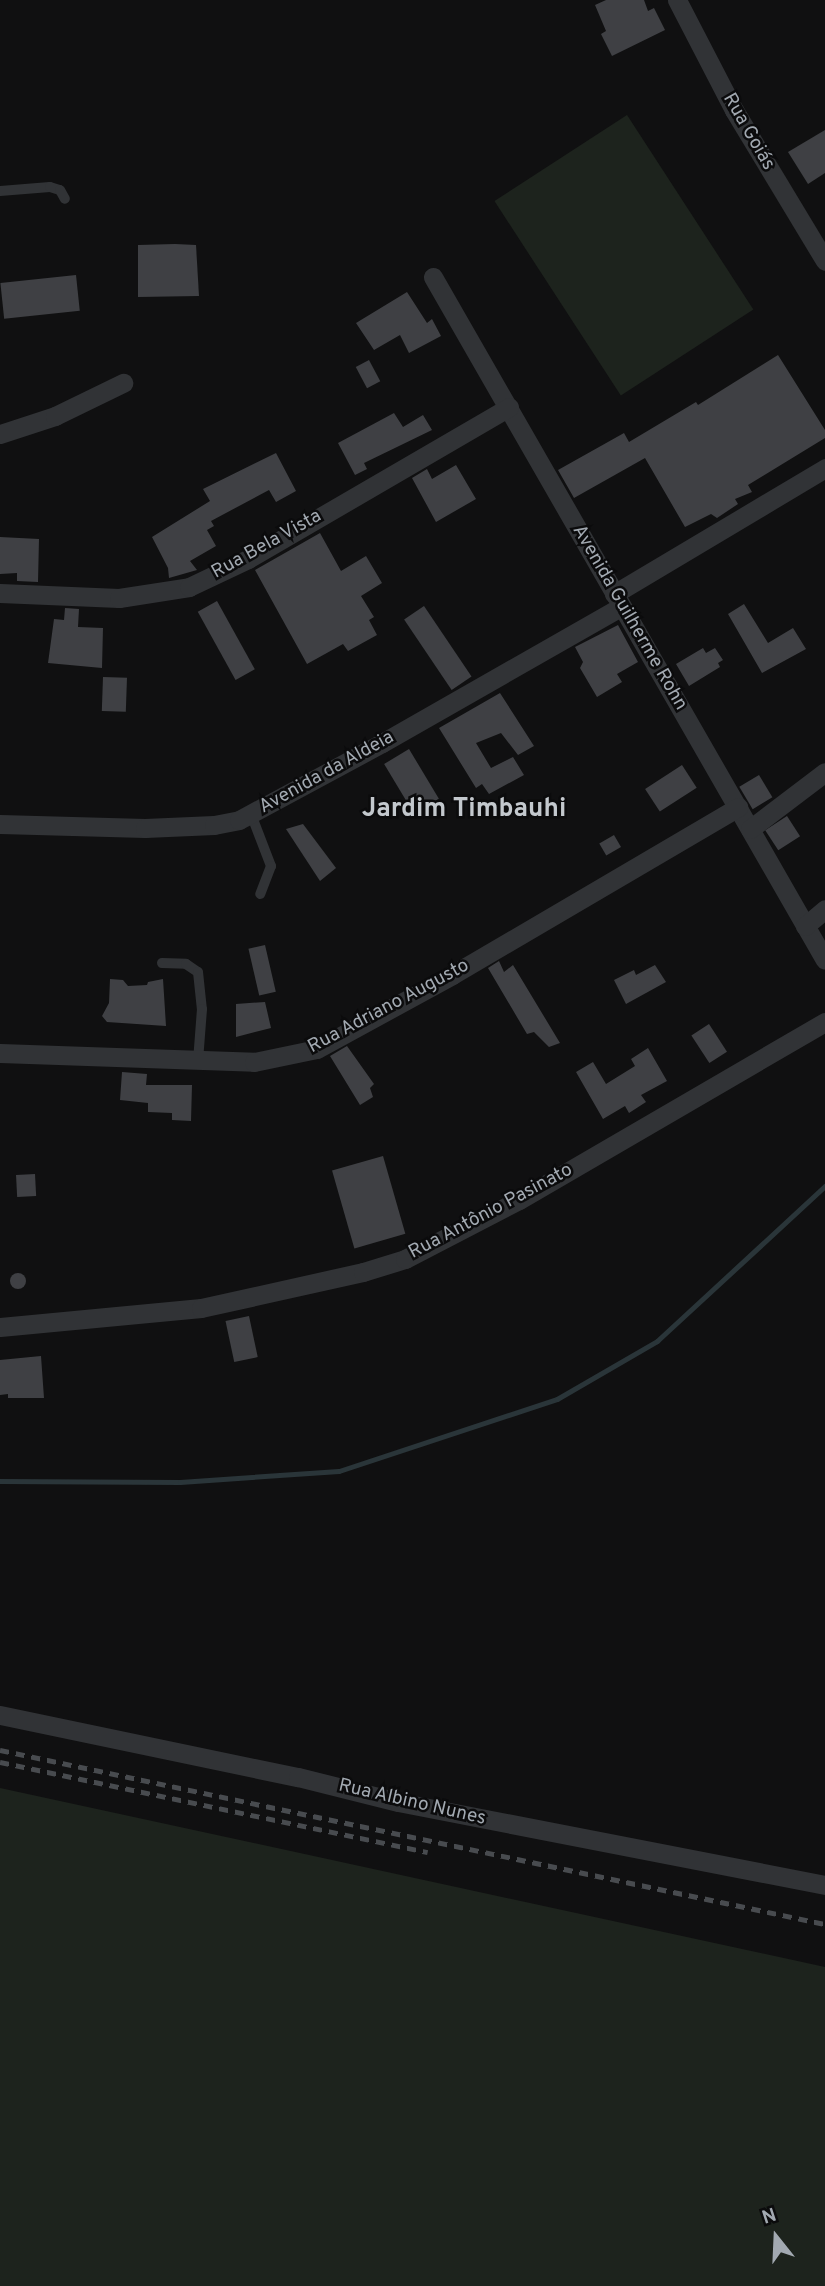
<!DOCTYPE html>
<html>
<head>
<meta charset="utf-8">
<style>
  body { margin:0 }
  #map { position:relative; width:825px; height:2286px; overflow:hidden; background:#101011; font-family:Overpass,sans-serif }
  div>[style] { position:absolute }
  .green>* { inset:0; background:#1d231d; transform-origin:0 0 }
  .stream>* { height:5px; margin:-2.5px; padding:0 2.5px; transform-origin:2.5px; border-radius:2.5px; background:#2a3539 }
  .building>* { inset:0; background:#3f4044; transform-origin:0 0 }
  .round { border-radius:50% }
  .lane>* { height:10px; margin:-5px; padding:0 5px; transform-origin:5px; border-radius:5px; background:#313336 }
  .street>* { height:19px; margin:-9.5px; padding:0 9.5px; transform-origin:9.5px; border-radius:9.5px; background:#313336 }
  .rail>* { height:5px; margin-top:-2.5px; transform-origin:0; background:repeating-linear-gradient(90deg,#484b4f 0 9px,transparent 0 16px) }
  span { translate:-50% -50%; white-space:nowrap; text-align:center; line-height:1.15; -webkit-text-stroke:5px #0b0b0c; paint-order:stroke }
  .street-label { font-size:19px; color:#a2a9b1 }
  .district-label { font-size:26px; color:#c3c8cd; font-weight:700 }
  .north { position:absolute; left:741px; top:2202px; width:70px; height:70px; -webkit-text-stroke:5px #0b0b0c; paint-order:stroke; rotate:342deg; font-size:19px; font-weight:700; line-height:28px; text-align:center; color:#a2a9b1 }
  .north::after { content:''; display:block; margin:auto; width:24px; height:32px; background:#a2a9b1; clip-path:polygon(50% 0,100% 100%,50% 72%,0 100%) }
</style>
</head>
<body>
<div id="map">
  <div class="green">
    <div style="left:627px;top:115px;width:232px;height:158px;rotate:57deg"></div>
    <div style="clip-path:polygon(0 1788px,825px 1967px,825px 2286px,0 2286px)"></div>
  </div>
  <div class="stream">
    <div style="left:0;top:1481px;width:180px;rotate:0.3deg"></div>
    <div style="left:180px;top:1482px;width:159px;rotate:-4deg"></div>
    <div style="left:339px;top:1471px;width:230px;rotate:-18.3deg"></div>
    <div style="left:557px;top:1399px;width:116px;rotate:-30.1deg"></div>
    <div style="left:657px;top:1341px;width:229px;rotate:-42.7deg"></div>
  </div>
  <div class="building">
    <div style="clip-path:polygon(606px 0,644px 0,648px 11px,654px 8px,665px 30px,612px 56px,601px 34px,606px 31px,595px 5px)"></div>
    <div style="clip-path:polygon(825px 130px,825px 173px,808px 184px,788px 152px)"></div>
    <div style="clip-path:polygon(175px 244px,196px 245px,199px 296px,138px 297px,138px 245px)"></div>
    <div style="left:76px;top:275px;width:36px;height:76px;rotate:84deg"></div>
    <div style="clip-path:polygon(407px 292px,427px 323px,432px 319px,441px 336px,409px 353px,400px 335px,374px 350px,356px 323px)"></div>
    <div style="clip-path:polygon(778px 355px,825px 430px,825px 438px,748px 485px,752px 492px,735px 499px,738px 504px,717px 518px,711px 514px,685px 527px,645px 458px,574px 498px,558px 470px,624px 433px,629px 442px,696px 402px,698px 405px)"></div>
    <div style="left:369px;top:360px;width:24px;height:15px;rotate:62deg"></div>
    <div style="clip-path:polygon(394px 413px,403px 427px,423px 415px,432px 430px,364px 463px,367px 469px,355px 475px,338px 443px)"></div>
    <div style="clip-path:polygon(276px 453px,296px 491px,276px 502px,269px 490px,211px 521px,214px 526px,207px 530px,216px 546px,190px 561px,197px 570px,169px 578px,168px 568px,152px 537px,210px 501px,203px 489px)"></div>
    <div style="clip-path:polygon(456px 465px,476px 499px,436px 522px,412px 478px,427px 469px,432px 479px)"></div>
    <div style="clip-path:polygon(320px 533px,341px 571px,366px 556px,382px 583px,361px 596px,374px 617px,369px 620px,377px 635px,348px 651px,343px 644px,307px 664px,255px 570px)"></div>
    <div style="clip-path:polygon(0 537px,39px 539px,38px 582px,17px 581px,17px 573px,0 574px)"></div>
    <div style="left:217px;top:601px;width:78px;height:22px;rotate:61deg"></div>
    <div style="clip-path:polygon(744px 604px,768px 643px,793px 628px,806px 649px,762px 673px,728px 614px)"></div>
    <div style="left:424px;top:606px;width:85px;height:24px;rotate:56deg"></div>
    <div style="clip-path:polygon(65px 608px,79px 609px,78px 627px,103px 628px,102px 668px,48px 663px,54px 619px,64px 620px)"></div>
    <div style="clip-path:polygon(618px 625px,638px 662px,617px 674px,622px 682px,597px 697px,580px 668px,583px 662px,575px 647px)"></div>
    <div style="clip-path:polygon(703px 648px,706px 653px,715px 648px,723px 660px,718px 663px,720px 667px,689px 686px,676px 664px)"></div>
    <div style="left:103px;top:677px;width:24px;height:34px;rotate:2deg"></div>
    <div style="clip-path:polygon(500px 693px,534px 746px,518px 755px,501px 733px,476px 743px,491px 768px,513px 757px,524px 775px,489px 794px,482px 784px,476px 788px,439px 728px)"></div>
    <div style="left:409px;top:749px;width:58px;height:29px;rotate:59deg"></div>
    <div style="left:682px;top:765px;width:27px;height:44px;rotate:57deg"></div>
    <div style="left:759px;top:775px;width:26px;height:23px;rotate:59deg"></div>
    <div style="left:787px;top:816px;width:24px;height:26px;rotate:57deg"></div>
    <div style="clip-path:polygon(303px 824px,336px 868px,320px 881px,286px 829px)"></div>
    <div style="left:614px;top:835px;width:14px;height:17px;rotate:60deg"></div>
    <div style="left:265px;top:945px;width:48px;height:17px;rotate:77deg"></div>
    <div style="clip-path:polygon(499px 961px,504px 972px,513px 965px,560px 1043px,549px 1047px,534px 1032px,527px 1034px,488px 968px)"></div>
    <div style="clip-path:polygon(655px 965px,666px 982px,626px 1004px,614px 980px,634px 970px,636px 975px)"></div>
    <div style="clip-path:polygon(110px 979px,123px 980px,128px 986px,147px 985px,148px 982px,163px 979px,166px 1026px,107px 1022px,102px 1016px,109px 1003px)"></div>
    <div style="clip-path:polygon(265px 1002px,271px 1028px,236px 1037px,236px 1004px)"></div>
    <div style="left:709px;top:1024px;width:33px;height:21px;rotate:57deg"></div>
    <div style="clip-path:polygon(347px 1046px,374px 1084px,370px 1088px,373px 1097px,360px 1105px,330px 1056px)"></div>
    <div style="clip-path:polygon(648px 1048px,667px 1081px,641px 1095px,646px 1102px,629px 1113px,625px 1106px,603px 1119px,576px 1072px,593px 1062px,606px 1084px,635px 1066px,631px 1059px)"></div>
    <div style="clip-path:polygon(122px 1072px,147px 1074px,146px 1085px,192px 1085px,191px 1121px,172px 1120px,172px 1113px,148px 1112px,148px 1103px,120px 1100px)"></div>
    <div style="left:383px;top:1156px;width:81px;height:53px;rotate:74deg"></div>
    <div style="left:35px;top:1174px;width:22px;height:19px;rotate:87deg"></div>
    <div class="round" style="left:10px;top:1273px;width:16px;height:16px"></div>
    <div style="left:249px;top:1316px;width:42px;height:24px;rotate:78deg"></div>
    <div style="clip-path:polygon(41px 1356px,44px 1398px,8px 1398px,8px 1394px,0 1395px,0 1360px)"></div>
  </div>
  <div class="lane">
    <div style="left:0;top:191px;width:50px;rotate:-4.6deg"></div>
    <div style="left:50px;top:187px;width:10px;rotate:17deg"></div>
    <div style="left:60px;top:190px;width:10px;rotate:61deg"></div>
    <div style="left:251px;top:814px;width:56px;rotate:69deg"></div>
    <div style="left:271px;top:866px;width:30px;rotate:111deg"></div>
    <div style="left:162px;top:963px;width:24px;rotate:2deg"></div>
    <div style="left:186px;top:964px;width:14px;rotate:34deg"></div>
    <div style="left:198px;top:972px;width:37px;rotate:84deg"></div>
    <div style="left:202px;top:1009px;width:52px;rotate:94.4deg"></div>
  </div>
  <div class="street">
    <div style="left:677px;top:0;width:124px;rotate:62.6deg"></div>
    <div style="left:734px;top:110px;width:176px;rotate:58.9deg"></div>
    <div style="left:433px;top:277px;width:787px;rotate:60.15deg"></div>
    <div style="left:0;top:434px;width:58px;rotate:-18.1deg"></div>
    <div style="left:55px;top:416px;width:76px;rotate:-25.9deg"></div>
    <div style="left:0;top:593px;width:119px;rotate:2.4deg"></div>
    <div style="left:119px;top:598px;width:71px;rotate:-8.9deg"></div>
    <div style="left:189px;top:587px;width:65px;rotate:-25.4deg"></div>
    <div style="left:248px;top:559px;width:302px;rotate:-30.2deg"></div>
    <div style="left:614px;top:594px;width:246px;rotate:-30.8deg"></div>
    <div style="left:0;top:824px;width:145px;rotate:1.6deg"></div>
    <div style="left:145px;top:828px;width:69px;rotate:-2.5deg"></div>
    <div style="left:214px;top:825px;width:25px;rotate:-11deg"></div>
    <div style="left:239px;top:820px;width:162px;rotate:-28.3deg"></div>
    <div style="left:382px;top:743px;width:276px;rotate:-29.7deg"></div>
    <div style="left:750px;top:829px;width:94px;rotate:-37.2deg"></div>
    <div style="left:805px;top:926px;width:26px;rotate:-40deg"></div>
    <div style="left:0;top:1053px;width:254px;rotate:2deg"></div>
    <div style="left:254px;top:1062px;width:64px;rotate:-11.7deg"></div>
    <div style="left:317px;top:1049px;width:154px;rotate:-28.7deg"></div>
    <div style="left:452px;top:975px;width:332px;rotate:-30.4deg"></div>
    <div style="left:0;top:1327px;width:202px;rotate:-5.4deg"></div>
    <div style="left:201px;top:1308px;width:166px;rotate:-12.5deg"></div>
    <div style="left:363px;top:1272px;width:44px;rotate:-17.2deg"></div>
    <div style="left:405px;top:1259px;width:128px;rotate:-27.4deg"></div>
    <div style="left:519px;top:1200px;width:354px;rotate:-30.2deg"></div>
    <div style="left:0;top:1715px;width:304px;rotate:11.8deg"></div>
    <div style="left:298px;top:1777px;width:103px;rotate:14deg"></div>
    <div style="left:398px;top:1802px;width:435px;rotate:11deg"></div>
  </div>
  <div class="rail">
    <div style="left:0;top:1750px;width:843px;rotate:11.91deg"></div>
    <div style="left:0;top:1762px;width:437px;rotate:11.9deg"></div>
  </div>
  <div class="street-label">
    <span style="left:748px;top:132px;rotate:60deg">Rua Goiás</span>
    <span style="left:267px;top:545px;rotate:-29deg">Rua Bela Vista</span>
    <span style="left:629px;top:618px;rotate:60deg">Avenida Guilherme Rohn</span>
    <span style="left:327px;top:773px;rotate:-29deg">Avenida da Aldeia</span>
    <span style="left:389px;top:1007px;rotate:-28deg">Rua Adriano Augusto</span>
    <span style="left:491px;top:1212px;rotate:-28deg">Rua Antônio Pasinato</span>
    <span style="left:412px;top:1803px;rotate:13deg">Rua Albino Nunes</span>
  </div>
  <div class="district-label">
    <span style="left:464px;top:810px">Jardim Timbauhi</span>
  </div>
  <div class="north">N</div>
</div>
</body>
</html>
